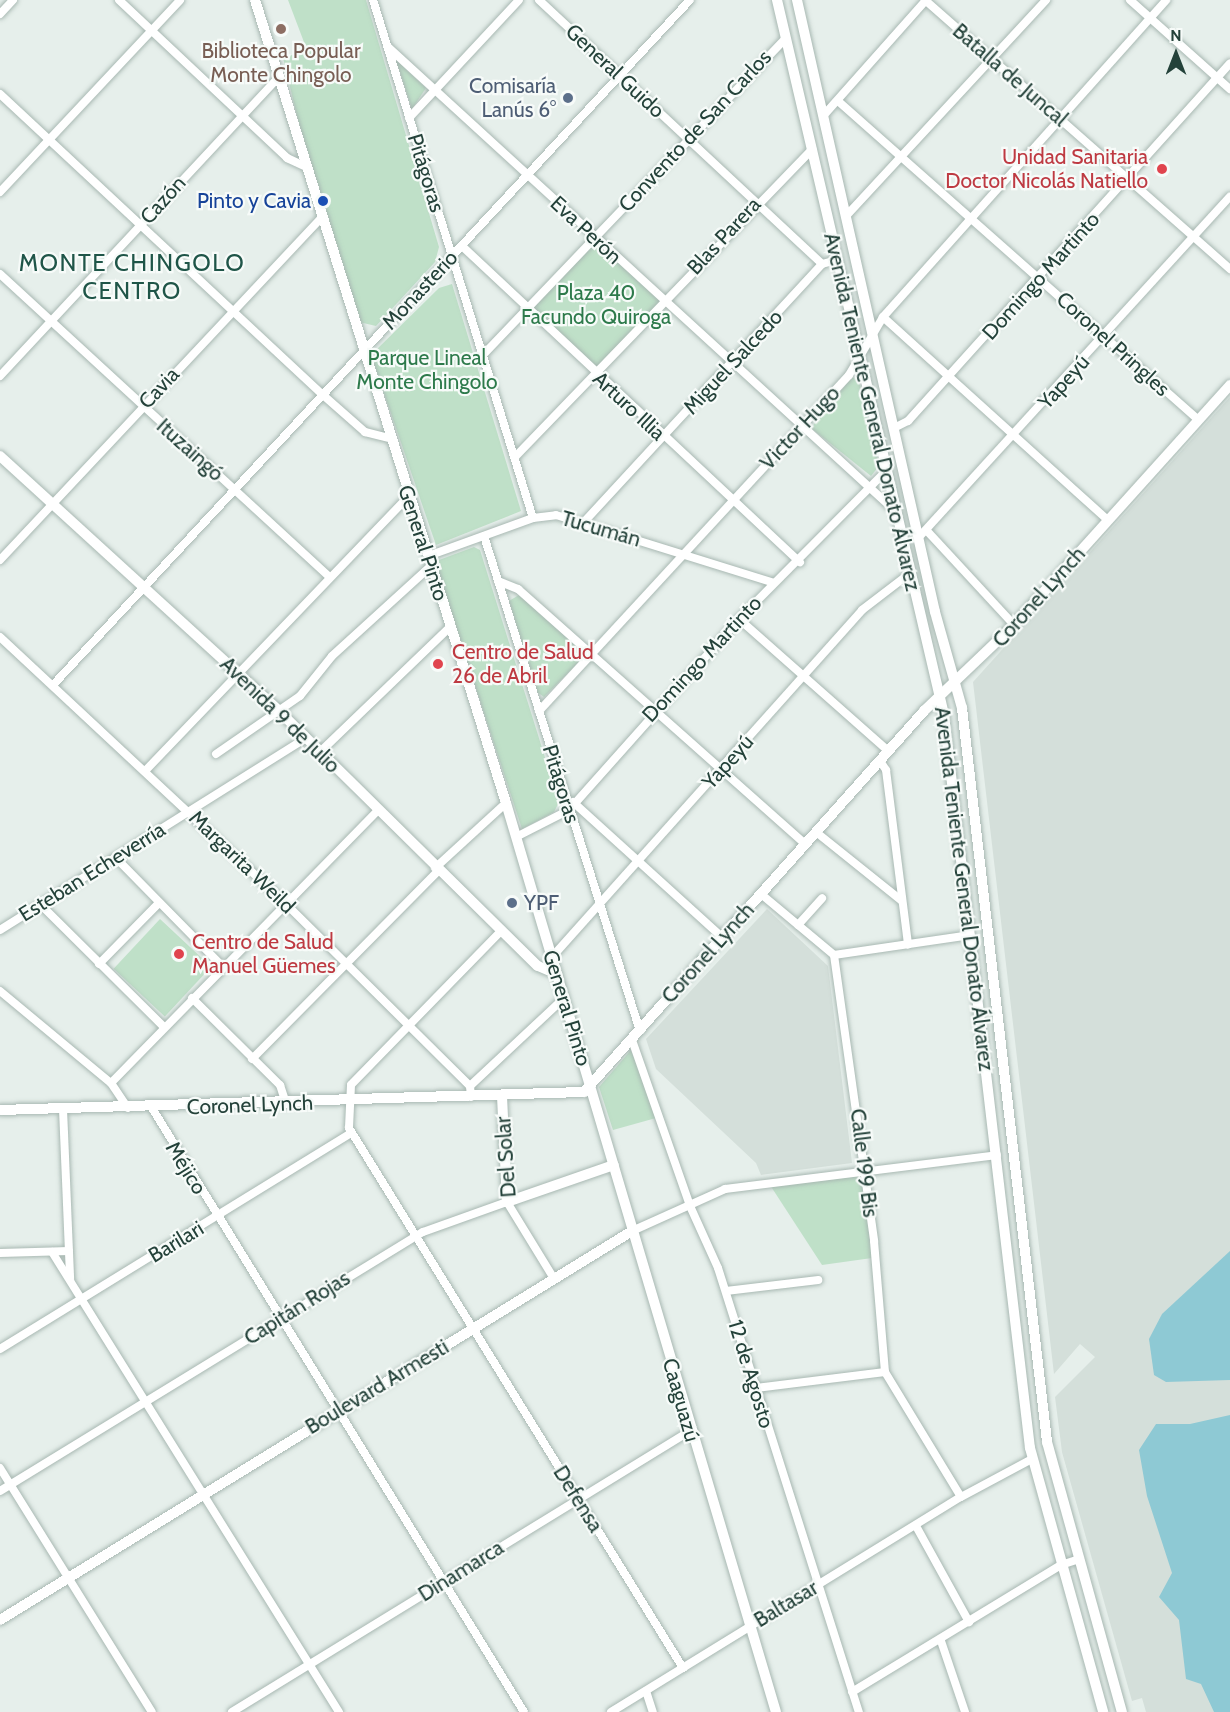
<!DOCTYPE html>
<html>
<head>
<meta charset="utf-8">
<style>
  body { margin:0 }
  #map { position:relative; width:1230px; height:1712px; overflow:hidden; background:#e6efeb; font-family:Cabin,sans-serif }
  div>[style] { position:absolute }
  .built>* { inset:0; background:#d4dfda }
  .green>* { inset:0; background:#bfe0c8; transform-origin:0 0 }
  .water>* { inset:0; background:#8ec9d4 }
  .roads { filter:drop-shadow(0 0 2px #a8b8b2) drop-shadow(0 0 2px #a8b8b2) }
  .street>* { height:8px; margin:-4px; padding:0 4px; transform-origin:4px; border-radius:4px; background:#fff }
  .secondary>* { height:10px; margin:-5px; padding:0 5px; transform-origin:5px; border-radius:5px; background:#fff }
  .dots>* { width:16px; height:16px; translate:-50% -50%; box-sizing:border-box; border:3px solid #f7fbf9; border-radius:50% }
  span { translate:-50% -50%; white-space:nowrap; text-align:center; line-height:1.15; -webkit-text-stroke:4.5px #f7fbf9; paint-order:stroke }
  .education-label { font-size:21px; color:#785e54 }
  .street-label { font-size:21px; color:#24423a }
  .service-label { font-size:21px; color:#4e5e75 }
  .right { translate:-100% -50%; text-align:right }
  .left { translate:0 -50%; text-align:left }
  .health-label { font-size:21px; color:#be3a42 }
  .transit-label { font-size:21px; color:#164399 }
  .park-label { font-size:21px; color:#2d7a4b }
  .quarter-label { font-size:24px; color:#1f5548; letter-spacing:1.5px }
  .north { position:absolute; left:1146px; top:24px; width:60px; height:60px; -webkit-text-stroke:4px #f7fbf9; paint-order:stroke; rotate:0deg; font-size:16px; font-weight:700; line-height:24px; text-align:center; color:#24423a }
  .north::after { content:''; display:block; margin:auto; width:21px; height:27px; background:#24423a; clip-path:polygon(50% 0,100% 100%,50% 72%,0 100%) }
</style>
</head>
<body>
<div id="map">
  <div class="built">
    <div style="clip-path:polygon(1230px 397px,1230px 1712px,1146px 1712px,1142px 1698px,1132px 1701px,1062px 1452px,1055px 1397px,1095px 1357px,1080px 1344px,1054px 1374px,973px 682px)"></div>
    <div style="clip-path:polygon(767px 909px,828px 966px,852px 1163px,761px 1175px,756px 1163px,656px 1069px,646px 1039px)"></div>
  </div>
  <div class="green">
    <div style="clip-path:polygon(288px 0,366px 0,439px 247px,435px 262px,376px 326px,359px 322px,299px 124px,283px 58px,307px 50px)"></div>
    <div style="clip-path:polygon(396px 60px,426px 88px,412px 109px)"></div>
    <div style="left:594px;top:238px;width:94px;height:98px;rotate:42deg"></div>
    <div style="clip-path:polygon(452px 284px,521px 511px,436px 545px,371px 355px,439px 288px)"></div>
    <div style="clip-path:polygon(852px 377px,859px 381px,879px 466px,871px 476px,811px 428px)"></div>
    <div style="clip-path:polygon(474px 547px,480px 550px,559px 802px,554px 812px,522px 829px,436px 566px,439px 560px)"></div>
    <div style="clip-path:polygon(519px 595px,586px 655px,544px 697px,537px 692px,509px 601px)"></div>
    <div style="left:160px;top:919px;width:70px;height:68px;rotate:43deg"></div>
    <div style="clip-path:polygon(631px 1050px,656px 1118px,613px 1130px,599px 1087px)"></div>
    <div style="clip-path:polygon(855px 1175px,862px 1179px,872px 1258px,822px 1265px,770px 1185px)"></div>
  </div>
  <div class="water">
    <div style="clip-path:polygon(1230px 1251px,1230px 1380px,1166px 1382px,1154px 1375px,1149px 1339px,1162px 1314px)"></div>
    <div style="clip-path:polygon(1230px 1415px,1230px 1712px,1214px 1712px,1201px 1684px,1186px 1679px,1179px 1620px,1159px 1597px,1172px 1573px,1147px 1496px,1139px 1450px,1156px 1424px,1190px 1424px)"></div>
  </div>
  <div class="roads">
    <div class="street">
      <div style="left:119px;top:0;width:231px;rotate:43.2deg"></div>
      <div style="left:287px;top:158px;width:21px;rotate:25deg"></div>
      <div style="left:373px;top:0;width:542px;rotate:72.84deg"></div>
      <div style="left:539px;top:0;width:387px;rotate:43deg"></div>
      <div style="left:925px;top:0;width:407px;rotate:41.4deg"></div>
      <div style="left:1130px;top:0;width:134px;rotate:41.7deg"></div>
      <div style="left:0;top:14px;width:19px;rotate:-47deg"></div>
      <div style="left:388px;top:47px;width:684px;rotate:42.45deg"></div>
      <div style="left:0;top:94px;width:442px;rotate:43deg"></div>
      <div style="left:323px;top:395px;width:56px;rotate:41.4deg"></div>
      <div style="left:365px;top:432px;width:25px;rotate:14deg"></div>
      <div style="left:838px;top:101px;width:481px;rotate:41.5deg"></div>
      <div style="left:824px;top:115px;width:154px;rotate:-48.4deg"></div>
      <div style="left:409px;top:118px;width:161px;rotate:-47deg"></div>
      <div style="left:0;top:192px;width:263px;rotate:-46.8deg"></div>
      <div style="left:847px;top:215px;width:293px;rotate:-47.2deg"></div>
      <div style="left:462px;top:246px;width:463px;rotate:43.1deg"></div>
      <div style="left:0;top:274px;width:446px;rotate:42.6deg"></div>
      <div style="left:883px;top:317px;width:303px;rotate:42.1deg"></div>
      <div style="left:482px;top:356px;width:440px;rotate:-46.3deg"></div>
      <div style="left:0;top:376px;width:408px;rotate:-47deg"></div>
      <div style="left:894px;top:428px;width:16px;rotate:-27deg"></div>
      <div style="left:908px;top:421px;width:481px;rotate:-48deg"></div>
      <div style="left:515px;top:457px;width:428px;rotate:-46deg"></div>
      <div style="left:584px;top:522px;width:351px;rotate:-47.3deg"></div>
      <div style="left:822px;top:264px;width:16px;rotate:-15deg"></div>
      <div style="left:928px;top:532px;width:127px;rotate:47.2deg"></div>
      <div style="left:484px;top:536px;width:519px;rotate:72.51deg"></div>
      <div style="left:919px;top:537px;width:461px;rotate:-47.6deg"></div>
      <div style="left:428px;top:556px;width:112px;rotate:-19.9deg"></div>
      <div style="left:533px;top:518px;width:23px;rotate:-7deg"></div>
      <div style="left:556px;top:515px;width:228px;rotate:17.3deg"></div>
      <div style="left:0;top:560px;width:469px;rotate:-46.8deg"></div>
      <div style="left:498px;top:581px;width:22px;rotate:22deg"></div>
      <div style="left:518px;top:589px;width:384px;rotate:41.6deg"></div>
      <div style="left:739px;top:619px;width:199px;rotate:41.5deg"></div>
      <div style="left:0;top:637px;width:390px;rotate:43deg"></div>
      <div style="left:285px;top:903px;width:260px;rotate:44.7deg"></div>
      <div style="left:470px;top:1086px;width:11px;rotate:85deg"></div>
      <div style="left:53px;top:685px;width:935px;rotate:-47.08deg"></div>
      <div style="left:539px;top:711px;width:457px;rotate:-47.3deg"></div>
      <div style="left:849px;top:375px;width:67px;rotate:-59.6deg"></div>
      <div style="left:883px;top:317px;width:425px;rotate:-48.2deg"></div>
      <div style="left:320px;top:752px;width:182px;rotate:-43.9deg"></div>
      <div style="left:216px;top:754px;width:102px;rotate:-34.6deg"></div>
      <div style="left:300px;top:696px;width:51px;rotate:-51.3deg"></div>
      <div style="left:332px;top:656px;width:134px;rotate:-42.3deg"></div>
      <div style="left:880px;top:761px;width:11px;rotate:56deg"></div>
      <div style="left:886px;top:770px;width:176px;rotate:82.8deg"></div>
      <div style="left:146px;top:770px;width:378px;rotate:-46.2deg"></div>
      <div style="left:573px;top:802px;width:201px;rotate:42.2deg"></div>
      <div style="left:816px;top:832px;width:110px;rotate:38.7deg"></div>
      <div style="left:516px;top:837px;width:59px;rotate:-27deg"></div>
      <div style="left:569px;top:810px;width:256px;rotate:-48.3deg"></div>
      <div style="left:739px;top:619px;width:206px;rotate:-45.2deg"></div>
      <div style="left:116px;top:858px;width:151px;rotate:45.5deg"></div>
      <div style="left:435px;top:868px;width:96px;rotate:-42.5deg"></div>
      <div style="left:761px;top:894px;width:95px;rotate:39.9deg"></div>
      <div style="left:834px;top:955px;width:138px;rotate:-8.3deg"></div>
      <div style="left:41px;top:905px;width:172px;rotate:44.8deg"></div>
      <div style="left:798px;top:925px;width:36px;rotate:-48deg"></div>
      <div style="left:0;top:930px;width:361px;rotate:-32.1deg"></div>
      <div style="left:502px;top:930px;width:216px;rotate:134.3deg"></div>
      <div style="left:351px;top:1085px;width:43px;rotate:92.7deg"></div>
      <div style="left:349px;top:1128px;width:635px;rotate:58.26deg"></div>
      <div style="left:834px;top:955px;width:289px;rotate:82deg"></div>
      <div style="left:874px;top:1241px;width:131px;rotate:85.2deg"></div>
      <div style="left:885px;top:1372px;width:146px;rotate:58.7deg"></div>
      <div style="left:552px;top:957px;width:465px;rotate:-48.2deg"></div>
      <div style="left:862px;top:610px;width:59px;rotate:-37.5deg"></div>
      <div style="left:99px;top:964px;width:86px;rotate:-45.5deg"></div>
      <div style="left:0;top:991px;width:144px;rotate:39.7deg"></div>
      <div style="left:111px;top:1083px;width:30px;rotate:56deg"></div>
      <div style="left:192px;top:998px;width:124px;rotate:44.7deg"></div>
      <div style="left:280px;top:1085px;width:20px;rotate:72deg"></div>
      <div style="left:632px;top:1040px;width:176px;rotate:70.7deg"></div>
      <div style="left:690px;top:1206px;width:68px;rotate:65.7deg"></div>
      <div style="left:718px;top:1268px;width:466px;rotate:72.4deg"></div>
      <div style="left:252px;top:1059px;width:264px;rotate:-45.3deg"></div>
      <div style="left:111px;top:1083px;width:382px;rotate:-45.6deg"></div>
      <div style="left:470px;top:1086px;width:129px;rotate:-43.1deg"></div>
      <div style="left:152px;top:1108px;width:709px;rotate:58.37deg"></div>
      <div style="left:63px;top:1109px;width:170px;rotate:87.6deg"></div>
      <div style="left:632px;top:1231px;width:102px;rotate:-24.3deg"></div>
      <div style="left:725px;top:1189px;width:274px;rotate:-7.1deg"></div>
      <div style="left:52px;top:1252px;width:542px;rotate:58.04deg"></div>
      <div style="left:0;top:1253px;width:69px;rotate:-1.7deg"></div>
      <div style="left:726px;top:1291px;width:93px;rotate:-6.8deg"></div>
      <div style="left:0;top:1349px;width:412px;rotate:-31.6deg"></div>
      <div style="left:756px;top:1388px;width:130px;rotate:-7.1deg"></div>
      <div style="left:0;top:1468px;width:287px;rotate:58.1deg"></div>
      <div style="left:0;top:1491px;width:496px;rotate:-31.5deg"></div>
      <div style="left:423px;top:1232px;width:89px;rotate:-19.7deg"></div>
      <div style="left:507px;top:1202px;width:88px;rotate:58.5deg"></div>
      <div style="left:916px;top:1526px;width:110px;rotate:61.1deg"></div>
      <div style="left:941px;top:1641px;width:75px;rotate:71.3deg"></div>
      <div style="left:646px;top:1691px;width:22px;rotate:72deg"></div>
      <div style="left:852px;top:1692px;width:245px;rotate:-31.3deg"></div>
      <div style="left:1061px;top:1565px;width:20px;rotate:-18deg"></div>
      <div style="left:232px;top:1712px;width:537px;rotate:-31.53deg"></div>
      <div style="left:611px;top:1712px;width:411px;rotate:-31.6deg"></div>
      <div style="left:961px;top:1497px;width:81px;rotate:-28.2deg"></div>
    </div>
    <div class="secondary">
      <div style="left:255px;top:0;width:841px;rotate:72.64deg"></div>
      <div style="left:506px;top:803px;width:948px;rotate:73.46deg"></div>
      <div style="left:777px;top:0;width:734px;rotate:76.85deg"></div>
      <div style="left:944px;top:715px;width:738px;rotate:83.31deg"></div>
      <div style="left:1030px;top:1448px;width:274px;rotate:74.5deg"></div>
      <div style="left:797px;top:0;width:627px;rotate:77.29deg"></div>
      <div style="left:935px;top:612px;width:100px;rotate:74.3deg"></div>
      <div style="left:962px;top:708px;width:739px;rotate:83.39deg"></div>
      <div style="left:1047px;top:1442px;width:280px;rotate:74.5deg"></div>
      <div style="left:0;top:456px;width:378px;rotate:42.4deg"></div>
      <div style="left:279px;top:711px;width:363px;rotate:44.6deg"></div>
      <div style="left:538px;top:966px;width:21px;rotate:23deg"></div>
      <div style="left:502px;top:1096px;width:106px;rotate:87.3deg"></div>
      <div style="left:507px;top:1202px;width:113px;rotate:-19.1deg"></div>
      <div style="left:0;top:1110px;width:584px;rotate:-1.77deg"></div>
      <div style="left:584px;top:1092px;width:511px;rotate:-48.25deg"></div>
      <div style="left:924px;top:711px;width:124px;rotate:-43.7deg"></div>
      <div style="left:1014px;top:625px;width:323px;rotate:-48deg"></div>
      <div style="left:0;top:1620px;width:742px;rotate:-31.61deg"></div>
    </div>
  </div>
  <div class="dots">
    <div style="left:281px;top:29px;background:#8d6e63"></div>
    <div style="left:568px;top:98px;background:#5c6f8a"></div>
    <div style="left:1162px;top:169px;background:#e0444e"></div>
    <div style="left:323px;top:201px;background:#1a4fb4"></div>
    <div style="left:438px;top:664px;background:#e0444e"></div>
    <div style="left:512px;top:903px;background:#5c6f8a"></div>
    <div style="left:179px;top:954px;background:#e0444e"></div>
  </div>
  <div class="education-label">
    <span style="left:281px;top:63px">Biblioteca Popular<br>Monte Chingolo</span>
  </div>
  <div class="street-label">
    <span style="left:615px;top:71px;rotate:43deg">General Guido</span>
    <span style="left:1010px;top:75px;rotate:41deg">Batalla de Juncal</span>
    <span style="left:695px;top:131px;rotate:-47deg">Convento de San Carlos</span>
    <span style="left:426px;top:173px;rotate:73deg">Pitágoras</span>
    <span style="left:163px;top:200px;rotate:-48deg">Cazón</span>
    <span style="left:586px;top:230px;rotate:43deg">Eva Perón</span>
    <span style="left:724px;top:236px;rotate:-47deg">Blas Parera</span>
    <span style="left:1041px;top:276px;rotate:-48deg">Domingo Martinto</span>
    <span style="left:420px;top:290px;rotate:-47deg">Monasterio</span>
    <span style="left:1113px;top:344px;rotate:42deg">Coronel Pringles</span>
    <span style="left:733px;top:362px;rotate:-47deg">Miguel Salcedo</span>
    <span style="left:1064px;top:382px;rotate:-48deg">Yapeyú</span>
    <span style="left:159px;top:388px;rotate:-47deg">Cavia</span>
    <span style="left:629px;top:406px;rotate:43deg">Arturo Illia</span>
    <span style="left:872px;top:412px;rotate:77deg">Avenida Teniente General Donato Álvarez</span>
    <span style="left:800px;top:428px;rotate:-47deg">Victor Hugo</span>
    <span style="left:190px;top:450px;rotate:42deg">Ituzaingó</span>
    <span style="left:601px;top:529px;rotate:16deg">Tucumán</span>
    <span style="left:423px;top:543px;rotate:72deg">General Pinto</span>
    <span style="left:1039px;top:597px;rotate:-48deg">Coronel Lynch</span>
    <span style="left:702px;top:659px;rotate:-47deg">Domingo Martinto</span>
    <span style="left:280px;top:715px;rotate:44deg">Avenida 9 de Julio</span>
    <span style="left:728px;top:762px;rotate:-48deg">Yapeyú</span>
    <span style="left:561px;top:784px;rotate:73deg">Pitágoras</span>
    <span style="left:242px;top:862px;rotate:44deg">Margarita Weild</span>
    <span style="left:92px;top:872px;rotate:-32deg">Esteban Echeverría</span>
    <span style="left:964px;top:889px;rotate:83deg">Avenida Teniente General Donato Álvarez</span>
    <span style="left:708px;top:953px;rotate:-48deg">Coronel Lynch</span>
    <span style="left:567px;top:1008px;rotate:73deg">General Pinto</span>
    <span style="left:250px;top:1105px;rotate:-2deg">Coronel Lynch</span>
    <span style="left:506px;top:1157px;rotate:-94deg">Del Solar</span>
    <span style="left:864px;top:1163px;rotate:83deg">Calle 199 Bis</span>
    <span style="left:186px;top:1168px;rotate:58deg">Méjico</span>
    <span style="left:176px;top:1242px;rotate:-31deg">Barilari</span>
    <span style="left:297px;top:1308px;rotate:-32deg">Capitán Rojas</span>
    <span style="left:751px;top:1374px;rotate:73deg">12 de Agosto</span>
    <span style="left:377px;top:1387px;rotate:-31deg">Boulevard Armesti</span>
    <span style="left:681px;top:1400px;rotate:74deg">Caaguazú</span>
    <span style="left:578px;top:1499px;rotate:58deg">Defensa</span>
    <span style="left:461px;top:1571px;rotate:-32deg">Dinamarca</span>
    <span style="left:786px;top:1604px;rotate:-31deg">Baltasar</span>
  </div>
  <div class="service-label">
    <span class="right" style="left:556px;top:98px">Comisaría<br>Lanús 6°</span>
    <span class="left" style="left:524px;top:903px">YPF</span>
  </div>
  <div class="health-label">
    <span class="right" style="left:1148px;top:169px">Unidad Sanitaria<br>Doctor Nicolás Natiello</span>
    <span class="left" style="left:452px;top:664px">Centro de Salud<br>26 de Abril</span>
    <span class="left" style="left:192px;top:954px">Centro de Salud<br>Manuel Güemes</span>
  </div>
  <div class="transit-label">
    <span class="right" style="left:311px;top:201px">Pinto y Cavia</span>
  </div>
  <div class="park-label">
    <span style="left:596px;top:305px">Plaza 40<br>Facundo Quiroga</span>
    <span style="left:427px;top:370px">Parque Lineal<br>Monte Chingolo</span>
  </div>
  <div class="quarter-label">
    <span style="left:132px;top:277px">MONTE CHINGOLO<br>CENTRO</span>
  </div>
  <div class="north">N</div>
</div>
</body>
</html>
